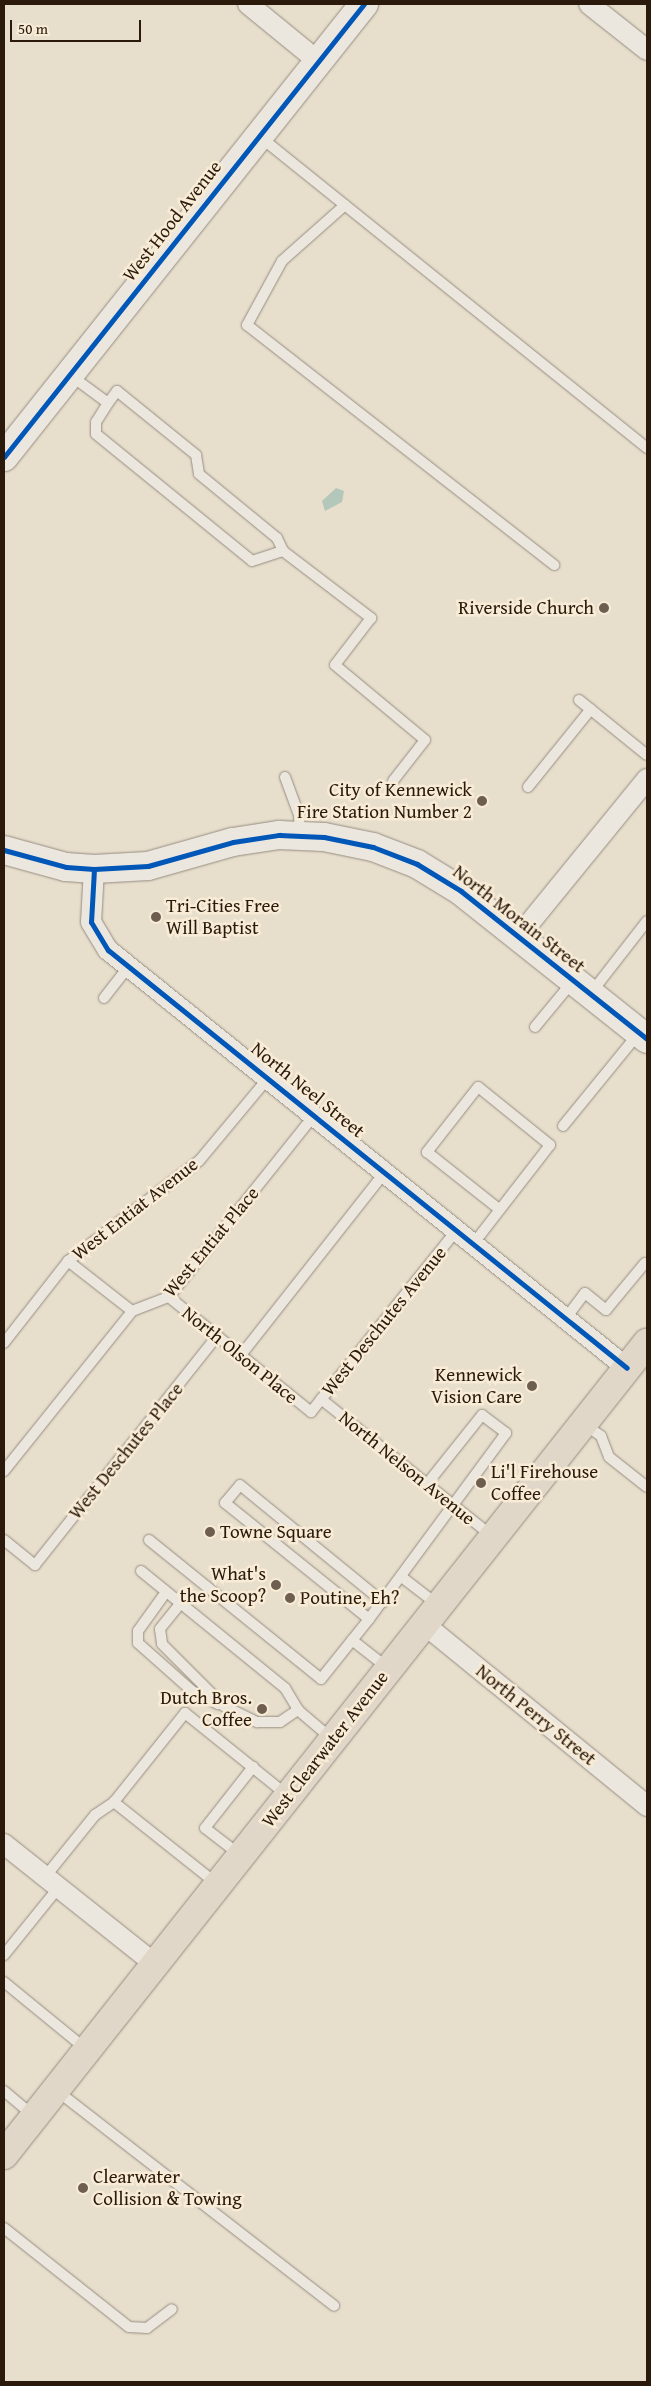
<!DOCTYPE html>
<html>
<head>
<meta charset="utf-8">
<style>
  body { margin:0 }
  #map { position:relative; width:651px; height:2386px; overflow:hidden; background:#e8decc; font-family:"Gentium Book Plus",serif }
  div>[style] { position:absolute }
  .water>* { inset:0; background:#b3c7bb }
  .roads { filter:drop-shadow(0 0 1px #958d81) drop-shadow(0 0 1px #958d81) }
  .lane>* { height:10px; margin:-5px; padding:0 5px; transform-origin:5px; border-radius:5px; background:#ece7de }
  .street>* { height:20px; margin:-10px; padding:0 10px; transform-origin:10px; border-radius:10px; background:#ece7de }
  .secondary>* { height:28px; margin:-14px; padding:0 14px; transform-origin:14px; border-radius:14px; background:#ece7de }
  .primary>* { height:28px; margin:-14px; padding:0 14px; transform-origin:14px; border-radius:14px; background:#e0d7c9 }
  .cycleway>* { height:5px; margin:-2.5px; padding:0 2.5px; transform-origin:2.5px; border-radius:2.5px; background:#0057b8 }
  .dots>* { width:14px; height:14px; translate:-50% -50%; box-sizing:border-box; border:2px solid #f8ecd6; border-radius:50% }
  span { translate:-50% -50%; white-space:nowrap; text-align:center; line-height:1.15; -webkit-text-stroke:5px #f8ecd6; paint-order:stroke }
  .street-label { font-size:19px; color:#2b190b }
  .poi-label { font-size:19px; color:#2b190b }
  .right { translate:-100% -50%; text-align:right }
  .left { translate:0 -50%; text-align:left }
  .frame { position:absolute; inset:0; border:5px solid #2b190b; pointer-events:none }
  .scale { position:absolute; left:10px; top:20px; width:131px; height:22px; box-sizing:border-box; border:2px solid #2b190b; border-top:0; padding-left:6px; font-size:15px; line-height:18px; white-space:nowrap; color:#2b190b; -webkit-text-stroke:4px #f8ecd6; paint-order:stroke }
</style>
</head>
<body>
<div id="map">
  <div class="water">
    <div style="clip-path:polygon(336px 488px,344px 491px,342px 502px,325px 511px,322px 501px)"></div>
  </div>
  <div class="roads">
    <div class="lane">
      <div style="left:259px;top:136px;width:498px;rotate:38.8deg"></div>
      <div style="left:345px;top:205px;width:84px;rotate:138.4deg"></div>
      <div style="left:282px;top:261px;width:73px;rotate:118.7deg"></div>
      <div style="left:247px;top:325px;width:390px;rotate:38deg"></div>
      <div style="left:70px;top:375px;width:47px;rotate:36.4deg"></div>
      <div style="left:108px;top:403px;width:15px;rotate:-53deg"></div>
      <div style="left:117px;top:391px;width:102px;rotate:39deg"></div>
      <div style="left:196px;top:455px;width:19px;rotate:81deg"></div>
      <div style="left:199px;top:474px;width:101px;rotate:39.4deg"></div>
      <div style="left:277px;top:538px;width:14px;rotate:65deg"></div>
      <div style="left:283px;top:551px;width:111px;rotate:37.3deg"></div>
      <div style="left:371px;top:618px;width:59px;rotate:127.5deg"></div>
      <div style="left:335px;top:665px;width:117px;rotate:39.8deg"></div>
      <div style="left:425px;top:740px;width:52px;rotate:128deg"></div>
      <div style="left:108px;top:403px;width:22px;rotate:122deg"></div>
      <div style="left:96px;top:422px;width:12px;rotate:90deg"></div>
      <div style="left:96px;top:434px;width:201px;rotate:39.1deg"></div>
      <div style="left:252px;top:561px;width:33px;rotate:-18deg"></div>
      <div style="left:579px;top:700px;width:87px;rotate:39deg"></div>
      <div style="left:285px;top:777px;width:40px;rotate:69.8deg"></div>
      <div style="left:299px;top:815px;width:20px;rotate:87deg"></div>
      <div style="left:528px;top:787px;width:100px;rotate:-51.1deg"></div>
      <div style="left:591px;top:993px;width:91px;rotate:-52.1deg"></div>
      <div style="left:104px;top:998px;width:41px;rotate:-52deg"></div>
      <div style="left:535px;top:1027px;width:60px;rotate:-50.4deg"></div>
      <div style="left:563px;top:1126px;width:119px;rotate:-50.8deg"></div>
      <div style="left:474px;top:1243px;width:124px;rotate:-52.2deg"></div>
      <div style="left:550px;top:1145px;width:92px;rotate:-141.1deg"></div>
      <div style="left:478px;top:1087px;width:83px;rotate:128.1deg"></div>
      <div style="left:427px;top:1152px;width:92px;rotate:38.4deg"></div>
      <div style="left:68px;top:1261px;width:81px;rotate:38deg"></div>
      <div style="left:169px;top:1297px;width:183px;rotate:39deg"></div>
      <div style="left:311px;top:1412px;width:233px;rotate:-51.3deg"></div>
      <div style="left:566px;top:1318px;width:31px;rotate:-53deg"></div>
      <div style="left:585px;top:1293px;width:27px;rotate:39deg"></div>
      <div style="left:606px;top:1310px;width:61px;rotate:-50.3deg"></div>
      <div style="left:4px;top:1343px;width:104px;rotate:-52deg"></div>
      <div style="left:68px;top:1261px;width:165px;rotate:-37.4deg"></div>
      <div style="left:199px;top:1161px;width:109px;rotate:-50.2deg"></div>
      <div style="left:241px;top:1355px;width:234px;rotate:-51.8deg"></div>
      <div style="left:321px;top:1399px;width:219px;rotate:38.7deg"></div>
      <div style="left:584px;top:1424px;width:21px;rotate:35deg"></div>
      <div style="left:601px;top:1436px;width:22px;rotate:69deg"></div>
      <div style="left:609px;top:1457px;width:48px;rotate:38.3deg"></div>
      <div style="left:4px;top:1471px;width:205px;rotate:-51.3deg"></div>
      <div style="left:132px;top:1311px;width:40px;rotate:-21deg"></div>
      <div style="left:169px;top:1297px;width:234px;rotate:-51.4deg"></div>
      <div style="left:4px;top:1540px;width:40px;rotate:39deg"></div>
      <div style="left:35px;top:1565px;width:293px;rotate:-51.5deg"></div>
      <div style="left:149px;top:1540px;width:221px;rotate:38.9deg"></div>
      <div style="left:321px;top:1679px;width:77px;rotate:-51.3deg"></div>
      <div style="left:369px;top:1619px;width:185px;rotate:-141.1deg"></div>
      <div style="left:225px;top:1503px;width:23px;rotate:-50deg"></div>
      <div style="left:240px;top:1485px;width:185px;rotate:39.3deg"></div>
      <div style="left:141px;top:1571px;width:186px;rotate:39.1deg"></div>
      <div style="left:285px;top:1688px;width:26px;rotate:59deg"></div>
      <div style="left:298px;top:1710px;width:45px;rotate:40.5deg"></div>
      <div style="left:403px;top:1578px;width:44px;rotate:37.6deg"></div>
      <div style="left:166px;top:1592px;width:48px;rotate:125.7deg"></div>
      <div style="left:138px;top:1631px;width:12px;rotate:90deg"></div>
      <div style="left:138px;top:1643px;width:72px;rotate:41.6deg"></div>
      <div style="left:192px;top:1691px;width:29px;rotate:27deg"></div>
      <div style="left:180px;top:1604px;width:32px;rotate:129deg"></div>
      <div style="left:160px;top:1629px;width:15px;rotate:82deg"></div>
      <div style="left:162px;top:1644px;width:88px;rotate:45deg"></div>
      <div style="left:224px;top:1706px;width:37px;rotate:26deg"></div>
      <div style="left:257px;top:1722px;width:23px"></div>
      <div style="left:280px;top:1722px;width:22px;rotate:-34deg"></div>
      <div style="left:369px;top:1619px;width:231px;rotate:-53.6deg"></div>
      <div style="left:506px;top:1433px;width:30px;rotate:-143deg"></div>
      <div style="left:482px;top:1415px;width:88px;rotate:128.6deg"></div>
      <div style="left:352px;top:1640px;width:47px;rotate:38.1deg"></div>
      <div style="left:240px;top:1855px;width:44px;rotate:-142.4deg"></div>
      <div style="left:205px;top:1828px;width:78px;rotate:-51.8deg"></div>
      <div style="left:45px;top:1877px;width:80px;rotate:-51.1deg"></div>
      <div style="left:95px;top:1815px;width:23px;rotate:-34deg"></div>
      <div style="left:217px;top:1884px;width:132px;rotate:-141.5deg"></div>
      <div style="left:114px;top:1802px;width:114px;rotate:-51.4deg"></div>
      <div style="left:185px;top:1713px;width:131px;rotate:38.8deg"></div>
      <div style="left:4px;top:1955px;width:86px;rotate:-51.1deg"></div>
      <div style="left:4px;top:1982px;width:106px;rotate:39.3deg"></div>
      <div style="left:56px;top:2090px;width:352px;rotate:37.8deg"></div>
      <div style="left:4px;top:2091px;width:39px;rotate:40deg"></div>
      <div style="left:4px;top:2228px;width:159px;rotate:38.4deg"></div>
      <div style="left:129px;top:2327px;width:18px;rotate:3deg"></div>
      <div style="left:147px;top:2328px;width:31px;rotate:-37deg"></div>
    </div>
    <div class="street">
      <div style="left:248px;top:4px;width:90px;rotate:39.2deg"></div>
      <div style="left:589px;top:4px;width:74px;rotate:38.4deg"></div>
      <div style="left:94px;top:869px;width:53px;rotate:93.2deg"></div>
      <div style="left:91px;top:922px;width:33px;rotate:59deg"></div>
      <div style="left:108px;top:950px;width:666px;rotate:38.85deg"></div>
      <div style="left:519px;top:936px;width:203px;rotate:-50.8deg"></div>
      <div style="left:424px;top:1624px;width:288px;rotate:39.2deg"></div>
      <div style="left:4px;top:1844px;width:193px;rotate:38.5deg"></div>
    </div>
    <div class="secondary">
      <div style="left:4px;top:457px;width:579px;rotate:-51.53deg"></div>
      <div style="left:4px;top:850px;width:64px;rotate:15.3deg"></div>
      <div style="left:66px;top:867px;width:28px;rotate:4deg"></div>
      <div style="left:94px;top:869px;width:54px;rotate:-3.2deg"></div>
      <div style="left:148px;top:866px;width:88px;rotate:-15.8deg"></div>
      <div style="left:233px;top:842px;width:47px;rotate:-8.7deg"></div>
      <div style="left:279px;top:835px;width:45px;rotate:2.5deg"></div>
      <div style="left:324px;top:837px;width:50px;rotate:11.5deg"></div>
      <div style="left:373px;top:847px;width:47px;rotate:21.1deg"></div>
      <div style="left:417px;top:864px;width:52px;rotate:31.5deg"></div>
      <div style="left:461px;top:891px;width:238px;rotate:38.5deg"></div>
    </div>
    <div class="primary">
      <div style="left:4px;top:2155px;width:1036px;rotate:-51.63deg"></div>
    </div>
  </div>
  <div class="cycleway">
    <div style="left:4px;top:457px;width:579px;rotate:-51.53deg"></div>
    <div style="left:4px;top:850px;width:64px;rotate:15.3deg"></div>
    <div style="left:66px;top:867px;width:28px;rotate:4deg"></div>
    <div style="left:94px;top:869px;width:54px;rotate:-3.2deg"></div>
    <div style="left:148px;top:866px;width:88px;rotate:-15.8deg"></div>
    <div style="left:233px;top:842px;width:47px;rotate:-8.7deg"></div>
    <div style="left:279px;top:835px;width:45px;rotate:2.5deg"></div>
    <div style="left:324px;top:837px;width:50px;rotate:11.5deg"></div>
    <div style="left:373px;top:847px;width:47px;rotate:21.1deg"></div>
    <div style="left:417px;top:864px;width:52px;rotate:31.5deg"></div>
    <div style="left:461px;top:891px;width:238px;rotate:38.5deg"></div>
    <div style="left:94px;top:869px;width:53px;rotate:93.2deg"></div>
    <div style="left:91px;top:922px;width:33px;rotate:59deg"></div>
    <div style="left:108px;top:950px;width:666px;rotate:38.85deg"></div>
  </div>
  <div class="dots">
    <div style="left:604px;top:608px;background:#6d5e4f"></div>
    <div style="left:482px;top:801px;background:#6d5e4f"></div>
    <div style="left:156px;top:917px;background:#6d5e4f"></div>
    <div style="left:532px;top:1386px;background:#6d5e4f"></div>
    <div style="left:481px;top:1483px;background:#6d5e4f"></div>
    <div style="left:210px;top:1532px;background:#6d5e4f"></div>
    <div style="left:276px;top:1585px;background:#6d5e4f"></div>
    <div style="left:290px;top:1598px;background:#6d5e4f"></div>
    <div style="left:262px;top:1709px;background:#6d5e4f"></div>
    <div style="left:83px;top:2188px;background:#6d5e4f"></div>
  </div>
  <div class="street-label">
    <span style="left:172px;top:221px;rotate:-52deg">West Hood Avenue</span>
    <span style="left:519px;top:919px;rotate:38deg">North Morain Street</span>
    <span style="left:308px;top:1090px;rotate:39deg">North Neel Street</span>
    <span style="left:135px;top:1209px;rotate:-38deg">West Entiat Avenue</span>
    <span style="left:211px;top:1242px;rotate:-50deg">West Entiat Place</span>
    <span style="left:384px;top:1321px;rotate:-51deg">West Deschutes Avenue</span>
    <span style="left:240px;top:1355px;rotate:39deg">North Olson Place</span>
    <span style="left:126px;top:1451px;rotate:-51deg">West Deschutes Place</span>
    <span style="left:407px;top:1468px;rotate:39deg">North Nelson Avenue</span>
    <span style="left:536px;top:1715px;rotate:39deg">North Perry Street</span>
    <span style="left:325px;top:1749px;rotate:-52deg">West Clearwater Avenue</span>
  </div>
  <div class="poi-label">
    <span class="right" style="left:594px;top:608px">Riverside Church</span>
    <span class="right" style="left:472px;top:801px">City of Kennewick<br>Fire Station Number 2</span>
    <span class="left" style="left:166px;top:917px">Tri-Cities Free<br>Will Baptist</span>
    <span class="right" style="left:522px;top:1386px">Kennewick<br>Vision Care</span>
    <span class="left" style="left:491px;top:1483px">Li'l Firehouse<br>Coffee</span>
    <span class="left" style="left:220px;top:1532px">Towne Square</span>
    <span class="right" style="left:266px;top:1585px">What's<br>the Scoop?</span>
    <span class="left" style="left:300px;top:1598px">Poutine, Eh?</span>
    <span class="right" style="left:252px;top:1709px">Dutch Bros.<br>Coffee</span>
    <span class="left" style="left:93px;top:2188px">Clearwater<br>Collision &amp; Towing</span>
  </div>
  <div class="frame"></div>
  <div class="scale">50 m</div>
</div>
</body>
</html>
